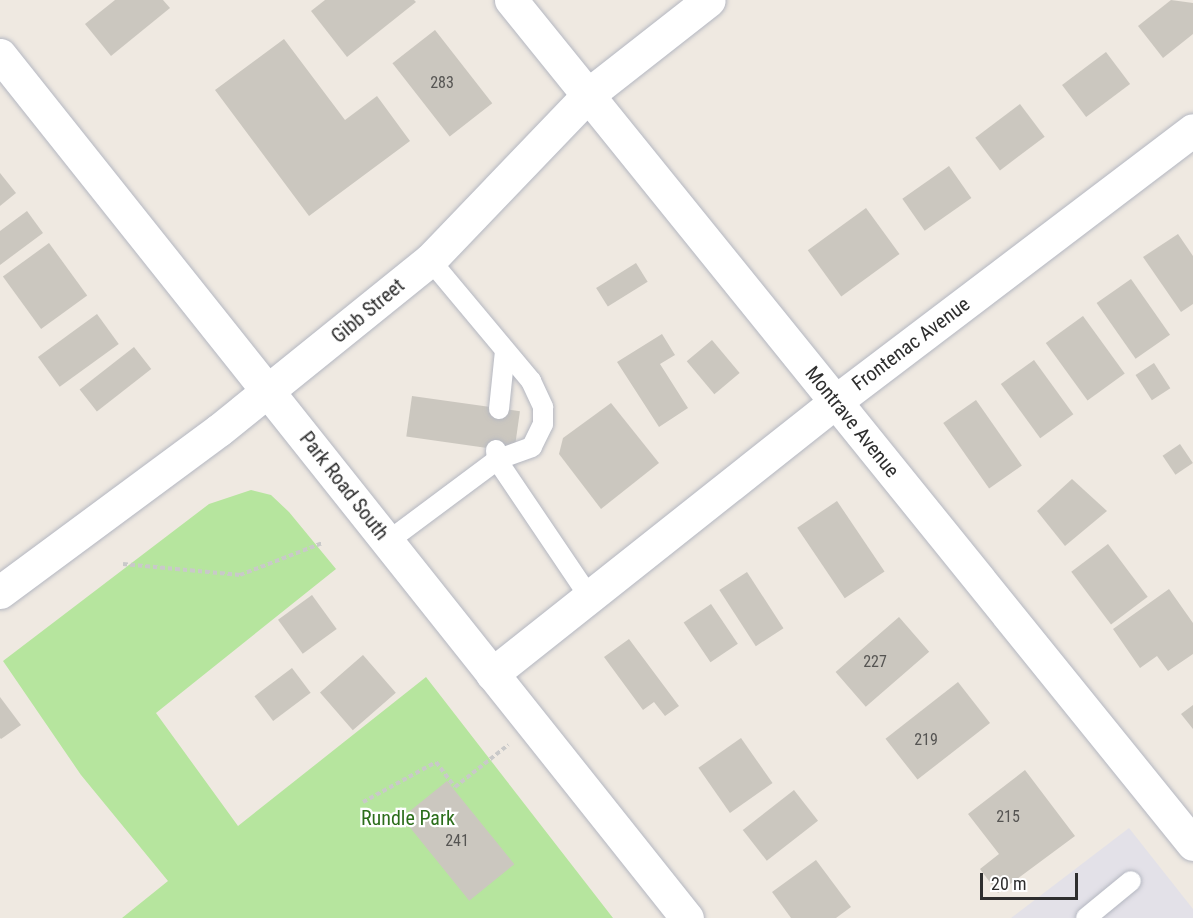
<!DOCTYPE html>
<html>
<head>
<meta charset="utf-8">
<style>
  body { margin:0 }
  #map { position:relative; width:1193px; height:918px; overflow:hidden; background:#efe9e1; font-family:"Roboto Condensed",sans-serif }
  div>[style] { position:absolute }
  .industrial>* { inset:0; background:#e3e1e8 }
  .green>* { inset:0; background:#b6e59e }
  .building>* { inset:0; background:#cbc7bf; transform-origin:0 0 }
  .path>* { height:4px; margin-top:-2px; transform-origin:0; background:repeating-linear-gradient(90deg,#c9c9c9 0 4.5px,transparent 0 7.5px) }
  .roads { filter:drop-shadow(0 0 2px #b4b7c1) drop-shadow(0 0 2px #b4b7c1) }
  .lane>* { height:20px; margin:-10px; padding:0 10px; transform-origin:10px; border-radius:10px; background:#fff }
  .street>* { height:33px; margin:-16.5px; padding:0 16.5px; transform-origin:16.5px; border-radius:16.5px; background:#fff }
  .secondary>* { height:33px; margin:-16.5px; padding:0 16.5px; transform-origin:16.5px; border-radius:16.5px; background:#fff }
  span { translate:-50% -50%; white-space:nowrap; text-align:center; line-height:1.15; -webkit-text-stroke:4.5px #fff; paint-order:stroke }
  .number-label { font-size:16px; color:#555452 }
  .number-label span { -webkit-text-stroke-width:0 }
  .street-label { font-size:20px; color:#2e2e2e }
  .park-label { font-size:20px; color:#2c6e1b }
  .scale { position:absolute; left:980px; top:873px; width:98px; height:27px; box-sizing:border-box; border:3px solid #2e2e2e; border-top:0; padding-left:8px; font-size:18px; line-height:21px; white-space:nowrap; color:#2e2e2e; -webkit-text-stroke:4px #fff; paint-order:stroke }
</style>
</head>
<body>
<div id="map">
  <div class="industrial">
    <div style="clip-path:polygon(1129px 828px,1193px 909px,1193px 918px,1011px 918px)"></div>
  </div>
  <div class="green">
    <div style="clip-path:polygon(251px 490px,271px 495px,289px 512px,336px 569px,156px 713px,238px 826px,426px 677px,613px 918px,122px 918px,168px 881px,81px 775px,3px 661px,209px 504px)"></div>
  </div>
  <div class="building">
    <div style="clip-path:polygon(115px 0,163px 0,170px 8px,111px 56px,85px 24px)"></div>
    <div style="clip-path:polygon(325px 0,414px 0,416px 2px,347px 57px,311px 11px)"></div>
    <div style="clip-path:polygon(1171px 0,1193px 3px,1193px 34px,1163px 58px,1138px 26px)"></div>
    <div style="left:435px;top:30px;width:93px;height:54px;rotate:52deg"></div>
    <div style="clip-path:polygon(284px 39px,345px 120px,377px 96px,410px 141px,309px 216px,215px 90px)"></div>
    <div style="left:1106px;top:52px;width:40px;height:55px;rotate:53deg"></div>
    <div style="left:1020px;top:104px;width:41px;height:56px;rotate:53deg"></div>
    <div style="left:949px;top:166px;width:39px;height:57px;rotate:55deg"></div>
    <div style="clip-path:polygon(0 173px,16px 193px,0 206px)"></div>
    <div style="left:866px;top:208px;width:57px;height:72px;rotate:54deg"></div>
    <div style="clip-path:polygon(27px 211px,43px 233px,0 265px,0 231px)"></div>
    <div style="clip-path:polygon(1178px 234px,1193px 256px,1193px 304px,1181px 312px,1143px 257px)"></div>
    <div style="left:49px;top:243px;width:65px;height:57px;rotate:54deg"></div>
    <div style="left:636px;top:263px;width:22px;height:47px;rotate:58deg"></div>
    <div style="left:1131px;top:279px;width:68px;height:42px;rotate:55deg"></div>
    <div style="left:97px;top:314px;width:37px;height:73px;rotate:54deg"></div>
    <div style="left:1083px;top:316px;width:71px;height:46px;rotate:54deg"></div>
    <div style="clip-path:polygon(662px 334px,675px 355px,660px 364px,688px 408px,659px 427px,617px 362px)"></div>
    <div style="left:712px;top:340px;width:43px;height:33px;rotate:50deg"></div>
    <div style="left:134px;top:347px;width:28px;height:69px;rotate:52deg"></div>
    <div style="left:1034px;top:360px;width:67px;height:41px;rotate:54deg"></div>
    <div style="left:1154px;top:363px;width:30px;height:22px;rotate:57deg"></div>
    <div style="left:412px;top:396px;width:109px;height:41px;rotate:8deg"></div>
    <div style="left:976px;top:400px;width:80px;height:40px;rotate:55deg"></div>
    <div style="clip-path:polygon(611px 403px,659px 463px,601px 509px,559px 454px,563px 438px)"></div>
    <div style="left:1180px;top:444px;width:23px;height:21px;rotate:56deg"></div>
    <div style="clip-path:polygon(1072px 479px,1107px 511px,1065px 546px,1037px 511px)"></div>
    <div style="left:837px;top:501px;width:85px;height:48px;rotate:56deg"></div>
    <div style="left:1108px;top:544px;width:66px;height:46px;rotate:53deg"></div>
    <div style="left:747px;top:572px;width:67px;height:33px;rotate:57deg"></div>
    <div style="clip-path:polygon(1169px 589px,1193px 623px,1193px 654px,1168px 671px,1157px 656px,1140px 668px,1113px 629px)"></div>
    <div style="left:312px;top:595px;width:42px;height:42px;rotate:54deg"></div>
    <div style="left:711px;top:604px;width:48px;height:33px;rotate:56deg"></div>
    <div style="left:899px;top:617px;width:46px;height:84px;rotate:49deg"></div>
    <div style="clip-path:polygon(629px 639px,679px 706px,665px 716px,654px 702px,643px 710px,604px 657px)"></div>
    <div style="left:363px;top:655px;width:50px;height:57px;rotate:49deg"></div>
    <div style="left:292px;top:668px;width:31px;height:47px;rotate:53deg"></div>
    <div style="left:958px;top:682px;width:52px;height:92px;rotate:52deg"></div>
    <div style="clip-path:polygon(0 697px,21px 725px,1px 739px,0 738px)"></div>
    <div style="clip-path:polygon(1193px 705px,1193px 729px,1181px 714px)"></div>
    <div style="left:741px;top:738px;width:55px;height:52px;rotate:55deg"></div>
    <div style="clip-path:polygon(1025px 770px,1075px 836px,998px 893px,980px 869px,999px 854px,968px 814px)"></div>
    <div style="left:447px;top:781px;width:107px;height:58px;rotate:51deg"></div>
    <div style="left:794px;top:790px;width:39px;height:65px;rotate:52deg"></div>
    <div style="clip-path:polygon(816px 860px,851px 907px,836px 918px,791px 918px,772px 892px)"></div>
  </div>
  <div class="path">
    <div style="left:123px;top:564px;width:118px;rotate:5.4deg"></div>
    <div style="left:240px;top:575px;width:88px;rotate:-21.3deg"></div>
    <div style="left:363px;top:802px;width:83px;rotate:-28.7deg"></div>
    <div style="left:436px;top:762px;width:31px;rotate:53deg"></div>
    <div style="left:455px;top:787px;width:68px;rotate:-38.4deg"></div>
  </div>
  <div class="roads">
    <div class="lane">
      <div style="left:430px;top:260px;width:158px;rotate:50.1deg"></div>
      <div style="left:531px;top:381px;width:29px;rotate:65deg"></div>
      <div style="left:543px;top:407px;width:17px;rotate:90deg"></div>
      <div style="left:543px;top:424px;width:25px;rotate:116deg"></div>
      <div style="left:532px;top:447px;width:37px;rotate:160deg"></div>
      <div style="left:497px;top:460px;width:10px;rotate:-96deg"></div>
      <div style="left:499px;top:409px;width:58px;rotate:-84.1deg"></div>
      <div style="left:387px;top:542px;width:137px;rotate:-36.7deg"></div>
      <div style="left:497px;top:460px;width:166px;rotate:56deg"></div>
      <div style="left:1086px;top:918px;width:58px;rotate:-39.4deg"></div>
    </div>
    <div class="street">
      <div style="left:511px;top:0;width:1085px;rotate:51.06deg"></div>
      <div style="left:492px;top:674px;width:439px;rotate:-38.4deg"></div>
      <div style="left:836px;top:401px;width:448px;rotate:-37.2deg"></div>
    </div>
    <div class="secondary">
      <div style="left:0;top:55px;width:1103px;rotate:51.48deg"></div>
      <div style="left:0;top:592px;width:272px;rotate:-36.5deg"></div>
      <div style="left:219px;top:430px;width:271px;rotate:-38.9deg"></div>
      <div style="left:430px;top:260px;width:230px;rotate:-46.2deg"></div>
      <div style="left:589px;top:94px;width:152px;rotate:-38.1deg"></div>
    </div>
  </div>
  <div class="number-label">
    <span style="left:442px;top:83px">283</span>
    <span style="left:875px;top:662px">227</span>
    <span style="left:926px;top:740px">219</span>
    <span style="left:1008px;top:817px">215</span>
    <span style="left:457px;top:841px">241</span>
  </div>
  <div class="street-label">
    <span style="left:368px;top:311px;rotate:-40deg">Gibb Street</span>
    <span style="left:911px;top:344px;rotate:-37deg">Frontenac Avenue</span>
    <span style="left:852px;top:422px;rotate:51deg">Montrave Avenue</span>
    <span style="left:344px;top:486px;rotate:52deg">Park Road South</span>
  </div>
  <div class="park-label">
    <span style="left:408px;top:818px">Rundle Park</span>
  </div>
  <div class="scale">20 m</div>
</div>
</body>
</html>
